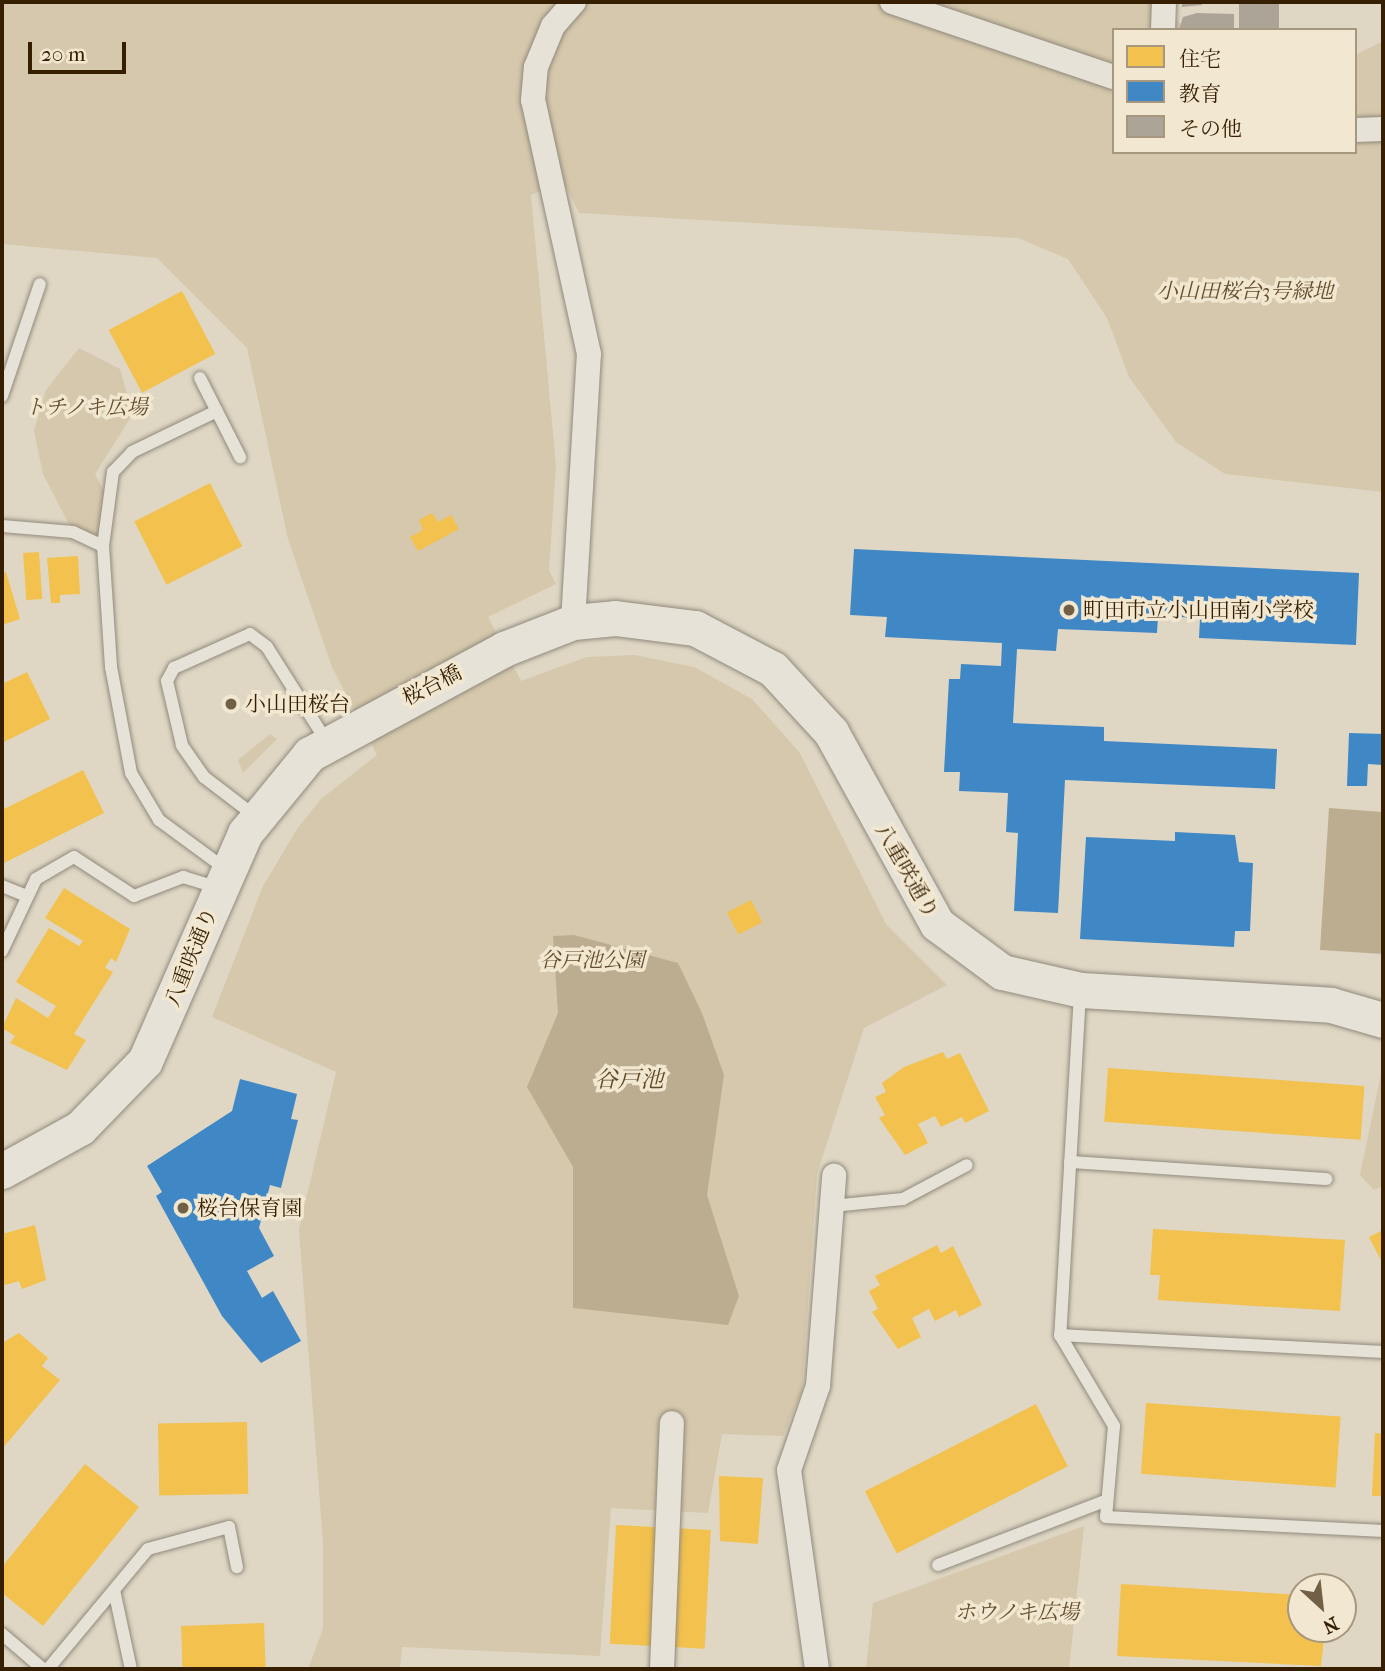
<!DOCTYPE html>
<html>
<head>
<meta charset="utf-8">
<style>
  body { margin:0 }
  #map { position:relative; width:1385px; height:1671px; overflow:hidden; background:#dfd7c4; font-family:"IM FELL French Canon","Noto Serif JP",serif }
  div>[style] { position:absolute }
  .green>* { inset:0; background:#d5c8ac }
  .water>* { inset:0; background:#bcad90 }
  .homes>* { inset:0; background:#f2c14e; transform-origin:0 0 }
  .schools>* { inset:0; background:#3f88c5 }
  .building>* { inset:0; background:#aca597; transform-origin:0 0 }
  .roads { filter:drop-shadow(0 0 2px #918a7c) drop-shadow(0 0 2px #918a7c) }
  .lane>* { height:12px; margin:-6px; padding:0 6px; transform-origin:6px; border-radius:6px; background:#e6e2d8 }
  .street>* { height:24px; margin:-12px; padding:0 12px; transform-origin:12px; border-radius:12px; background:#e6e2d8 }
  .secondary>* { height:35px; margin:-17.5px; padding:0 17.5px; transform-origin:17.5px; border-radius:17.5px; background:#e6e2d8 }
  .dots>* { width:19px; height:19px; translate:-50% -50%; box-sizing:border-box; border:4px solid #f2e8d1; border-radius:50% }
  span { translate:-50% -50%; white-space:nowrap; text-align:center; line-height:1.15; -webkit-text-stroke:7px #f2e8d1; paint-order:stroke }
  .park-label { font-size:21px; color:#634d2f; font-style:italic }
  .poi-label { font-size:21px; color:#361e02 }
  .left { translate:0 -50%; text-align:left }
  .street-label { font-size:21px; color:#361e02 }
  .water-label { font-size:23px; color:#604a2c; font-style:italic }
  .frame { position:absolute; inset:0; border:4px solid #361e02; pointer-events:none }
  .legend { position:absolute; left:1112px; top:28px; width:245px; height:126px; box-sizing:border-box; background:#f2e8d1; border:2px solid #a7977e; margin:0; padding:9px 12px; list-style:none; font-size:21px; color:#361e02 }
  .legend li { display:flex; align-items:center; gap:14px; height:35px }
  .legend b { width:35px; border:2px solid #a7977e }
  .north { position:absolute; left:1287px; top:1573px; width:70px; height:70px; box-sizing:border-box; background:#f2e8d1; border:2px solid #a7977e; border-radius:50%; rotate:153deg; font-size:19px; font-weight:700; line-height:28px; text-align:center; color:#361e02 }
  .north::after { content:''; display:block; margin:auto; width:24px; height:32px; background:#715f46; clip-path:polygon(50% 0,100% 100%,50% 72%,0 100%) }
  .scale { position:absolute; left:28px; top:42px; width:98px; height:32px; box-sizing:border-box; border:4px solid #361e02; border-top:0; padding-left:9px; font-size:21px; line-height:24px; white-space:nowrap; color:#361e02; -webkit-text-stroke:5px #f2e8d1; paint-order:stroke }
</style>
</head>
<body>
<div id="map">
  <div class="green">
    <div style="clip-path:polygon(2px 2px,1147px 2px,1191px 30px,1114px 30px,1114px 152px,1355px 152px,1355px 55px,1383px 41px,1383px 492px,1225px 474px,1176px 442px,1129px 377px,1107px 318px,1068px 259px,1018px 238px,579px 213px,564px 182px,531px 195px,556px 466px,549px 570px,556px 584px,488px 617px,521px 681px,587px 657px,635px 655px,694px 667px,752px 699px,800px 753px,886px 924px,947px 985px,864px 1028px,817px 1174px,802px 1391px,783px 1436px,722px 1434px,708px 1513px,611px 1508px,600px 1656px,402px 1647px,400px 1669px,308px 1669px,323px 1629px,323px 1542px,299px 1229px,336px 1072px,212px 1017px,263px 886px,297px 829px,321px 799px,377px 755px,332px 667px,288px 539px,247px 348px,157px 258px,2px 244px)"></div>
    <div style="clip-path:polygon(79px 348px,120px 369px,133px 414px,95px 474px,111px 504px,103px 546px,73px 532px,43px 474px,34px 431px,46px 390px)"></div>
    <div style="clip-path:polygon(270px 734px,277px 739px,243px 773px,238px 760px)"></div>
    <div style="clip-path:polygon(1383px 1064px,1383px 1186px,1374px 1190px,1360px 1175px)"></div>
    <div style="clip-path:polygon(1084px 1526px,1069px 1669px,866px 1669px,873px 1603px)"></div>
  </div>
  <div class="water">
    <div style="clip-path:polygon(1329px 808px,1383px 812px,1383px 954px,1320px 950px)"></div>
    <div style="clip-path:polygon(574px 935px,678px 963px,702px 1013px,724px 1075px,707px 1195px,739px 1296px,728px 1325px,573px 1308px,573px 1167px,527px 1087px,558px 1013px,553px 936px)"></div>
  </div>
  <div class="homes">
    <div style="left:182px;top:291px;width:71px;height:83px;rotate:62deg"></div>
    <div style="left:210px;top:483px;width:71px;height:85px;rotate:63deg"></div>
    <div style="clip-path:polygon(432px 513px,438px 522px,451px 515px,459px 529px,418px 551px,410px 537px,423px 530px,419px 520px)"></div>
    <div style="left:39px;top:552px;width:47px;height:16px;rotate:86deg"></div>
    <div style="clip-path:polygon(78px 556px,80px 594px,60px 595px,60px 603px,51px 603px,47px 558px)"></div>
    <div style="clip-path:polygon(6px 572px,20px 619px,2px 625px,2px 573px)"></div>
    <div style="clip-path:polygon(27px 672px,50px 719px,2px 743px,2px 684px)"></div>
    <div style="clip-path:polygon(83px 770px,104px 813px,2px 864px,2px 810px)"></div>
    <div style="clip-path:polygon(64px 888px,130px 929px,116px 962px,111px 958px,105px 968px,113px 972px,74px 1034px,86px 1040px,67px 1070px,10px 1043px,15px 1036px,2px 1028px,16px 998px,48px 1018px,56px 1006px,16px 982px,49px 928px,79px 946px,83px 941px,45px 918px)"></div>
    <div style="left:751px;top:900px;width:25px;height:27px;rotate:63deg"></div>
    <div style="clip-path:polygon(943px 1052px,947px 1059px,960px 1053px,989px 1111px,965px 1123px,962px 1117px,941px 1127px,935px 1116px,918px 1124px,928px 1143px,905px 1155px,879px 1118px,885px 1115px,875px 1097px,886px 1092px,882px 1083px,904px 1067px)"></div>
    <div style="left:1108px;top:1068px;width:257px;height:54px;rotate:4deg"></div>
    <div style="clip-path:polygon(35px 1225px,46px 1280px,22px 1289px,19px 1281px,2px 1286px,2px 1234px)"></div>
    <div style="clip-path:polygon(1153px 1229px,1345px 1240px,1340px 1311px,1158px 1300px,1160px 1275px,1150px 1275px)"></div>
    <div style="clip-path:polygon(1383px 1230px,1383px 1264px,1369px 1237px)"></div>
    <div style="clip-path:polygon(937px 1245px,941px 1253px,953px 1246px,982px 1305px,959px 1317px,956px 1310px,935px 1321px,929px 1309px,912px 1318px,921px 1337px,898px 1349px,872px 1312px,878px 1309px,869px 1291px,880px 1285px,875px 1276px)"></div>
    <div style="clip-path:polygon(19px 1333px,48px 1358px,42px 1366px,60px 1380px,2px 1449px,2px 1343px)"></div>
    <div style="left:1146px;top:1403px;width:195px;height:71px;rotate:4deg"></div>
    <div style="left:1036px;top:1404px;width:70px;height:192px;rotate:63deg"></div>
    <div style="left:247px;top:1422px;width:72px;height:89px;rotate:89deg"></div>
    <div style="clip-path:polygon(1375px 1433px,1383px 1434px,1383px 1496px,1372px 1496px)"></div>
    <div style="clip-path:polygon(85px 1464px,139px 1507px,43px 1626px,2px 1593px,2px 1567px)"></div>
    <div style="clip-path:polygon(719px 1476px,763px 1478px,758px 1544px,720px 1541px)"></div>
    <div style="left:616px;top:1525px;width:95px;height:119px;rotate:3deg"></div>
    <div style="clip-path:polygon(1121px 1584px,1301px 1595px,1301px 1629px,1325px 1629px,1321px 1666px,1117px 1656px)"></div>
    <div style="left:264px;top:1623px;width:46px;height:83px;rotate:88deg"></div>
  </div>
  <div class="schools">
    <div style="clip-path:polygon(854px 549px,1359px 573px,1356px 645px,1199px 638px,1200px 618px,1158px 616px,1157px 633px,1058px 629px,1056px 651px,1017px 649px,1013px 723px,1104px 727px,1104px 741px,1277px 749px,1275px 789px,1065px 780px,1058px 913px,1014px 911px,1018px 833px,1006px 832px,1008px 793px,959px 791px,960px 772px,944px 772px,949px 679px,960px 679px,961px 664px,1001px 666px,1002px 643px,885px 637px,887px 617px,850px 615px)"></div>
    <div style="clip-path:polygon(1349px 733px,1383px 734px,1383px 765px,1368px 764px,1367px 786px,1347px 786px)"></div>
    <div style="clip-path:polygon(1175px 832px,1235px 835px,1239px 862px,1253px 863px,1250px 931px,1235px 931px,1234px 947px,1080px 939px,1086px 837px,1175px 841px)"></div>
    <div style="clip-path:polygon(240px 1079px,297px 1094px,291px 1119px,298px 1120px,281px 1188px,270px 1185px,259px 1228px,274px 1256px,247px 1271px,262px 1298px,273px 1291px,301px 1341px,261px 1363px,222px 1316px,156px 1196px,162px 1192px,147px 1166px,232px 1111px)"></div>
  </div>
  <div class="building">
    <div style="clip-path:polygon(1182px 2px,1202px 2px,1202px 5px,1182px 7px)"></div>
    <div style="left:1239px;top:2px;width:40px;height:28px"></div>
    <div style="clip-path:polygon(1197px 13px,1234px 14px,1234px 30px,1179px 30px,1183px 17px)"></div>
  </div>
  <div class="roads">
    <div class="lane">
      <div style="left:200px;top:378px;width:89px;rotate:63.1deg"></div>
      <div style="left:2px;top:396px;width:118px;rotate:-71.3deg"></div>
      <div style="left:2px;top:526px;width:71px;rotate:4.8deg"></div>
      <div style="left:73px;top:532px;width:33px;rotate:25deg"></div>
      <div style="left:103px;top:546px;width:121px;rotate:86.2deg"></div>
      <div style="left:111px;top:667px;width:108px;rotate:79.3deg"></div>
      <div style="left:131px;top:773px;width:55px;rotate:59.2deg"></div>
      <div style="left:159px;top:820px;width:84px;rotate:36.3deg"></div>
      <div style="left:103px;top:546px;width:75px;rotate:-82.3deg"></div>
      <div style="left:113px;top:472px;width:28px;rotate:-46deg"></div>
      <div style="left:132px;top:452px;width:94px;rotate:-25.8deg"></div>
      <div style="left:255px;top:816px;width:64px;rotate:-142.6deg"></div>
      <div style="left:204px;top:777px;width:39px;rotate:-125deg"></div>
      <div style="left:182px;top:745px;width:66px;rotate:-103.2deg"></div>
      <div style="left:167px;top:681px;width:15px;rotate:-62deg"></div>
      <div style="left:174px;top:668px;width:83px;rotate:-24.1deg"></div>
      <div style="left:250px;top:634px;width:21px;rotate:37deg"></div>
      <div style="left:267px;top:647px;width:112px;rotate:57.7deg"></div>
      <div style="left:2px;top:886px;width:27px;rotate:22deg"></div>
      <div style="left:2px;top:951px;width:80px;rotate:-64.7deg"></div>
      <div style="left:36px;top:879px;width:44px;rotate:-30.1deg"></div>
      <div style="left:74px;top:857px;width:72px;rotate:33deg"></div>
      <div style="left:134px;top:896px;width:53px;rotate:-21.2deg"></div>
      <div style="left:183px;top:877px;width:37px;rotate:17deg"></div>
      <div style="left:1080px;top:993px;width:343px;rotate:93.3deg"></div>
      <div style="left:1060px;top:1335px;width:106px;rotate:59.3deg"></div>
      <div style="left:1114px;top:1426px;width:91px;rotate:95deg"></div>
      <div style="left:1106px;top:1517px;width:277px;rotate:2.9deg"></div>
      <div style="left:1070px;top:1162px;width:257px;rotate:3.8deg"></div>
      <div style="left:832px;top:1206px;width:71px;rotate:-5.6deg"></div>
      <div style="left:903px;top:1199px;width:72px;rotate:-28deg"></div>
      <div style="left:1060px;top:1335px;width:323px;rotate:3deg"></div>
      <div style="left:938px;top:1565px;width:181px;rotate:-21deg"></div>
      <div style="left:114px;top:1590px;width:81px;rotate:77.9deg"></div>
      <div style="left:2px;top:1634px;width:54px;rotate:40.5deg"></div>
      <div style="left:48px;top:1669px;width:156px;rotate:-50.2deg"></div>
      <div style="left:148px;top:1549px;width:84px;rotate:-15.2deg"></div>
      <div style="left:229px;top:1527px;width:41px;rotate:78.7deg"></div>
    </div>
    <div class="street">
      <div style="left:892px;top:2px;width:234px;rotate:18.7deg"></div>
      <div style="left:1163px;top:30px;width:28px;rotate:-88deg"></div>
      <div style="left:1355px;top:130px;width:28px;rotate:-2deg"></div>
      <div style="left:573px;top:622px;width:268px;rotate:-86.6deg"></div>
      <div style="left:589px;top:354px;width:260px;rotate:-102.4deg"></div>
      <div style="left:533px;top:100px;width:33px;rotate:-85deg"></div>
      <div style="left:536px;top:67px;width:44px;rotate:-67.5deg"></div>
      <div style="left:553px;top:26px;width:32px;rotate:-49deg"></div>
      <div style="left:662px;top:1669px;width:246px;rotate:-87.7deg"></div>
      <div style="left:817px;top:1669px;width:201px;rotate:-98deg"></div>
      <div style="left:789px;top:1470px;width:89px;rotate:-71deg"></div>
      <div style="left:818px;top:1386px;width:211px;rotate:-85.6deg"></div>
    </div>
    <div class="secondary">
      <div style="left:2px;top:1171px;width:89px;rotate:-28.9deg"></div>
      <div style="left:80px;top:1128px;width:93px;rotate:-45.9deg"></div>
      <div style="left:145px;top:1061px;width:249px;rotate:-66.3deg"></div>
      <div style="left:245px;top:833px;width:102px;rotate:-50.6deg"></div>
      <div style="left:310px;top:754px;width:221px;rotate:-28.4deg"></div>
      <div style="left:504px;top:649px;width:74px;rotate:-21.4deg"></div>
      <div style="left:573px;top:622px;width:42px;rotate:-5.4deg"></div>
      <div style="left:615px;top:618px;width:81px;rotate:7.1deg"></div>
      <div style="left:695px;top:628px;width:88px;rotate:27.7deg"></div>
      <div style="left:773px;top:669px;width:86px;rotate:47.4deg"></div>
      <div style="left:831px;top:732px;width:219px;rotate:61.1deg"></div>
      <div style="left:937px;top:924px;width:81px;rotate:36.4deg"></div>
      <div style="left:1002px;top:972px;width:81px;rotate:12.8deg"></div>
      <div style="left:1081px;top:990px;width:250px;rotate:3.4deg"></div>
      <div style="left:1331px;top:1005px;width:54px;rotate:16.1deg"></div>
    </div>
  </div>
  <div class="dots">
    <div style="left:1069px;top:610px;background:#715f46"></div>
    <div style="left:231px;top:704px;background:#715f46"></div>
    <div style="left:183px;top:1208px;background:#715f46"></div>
  </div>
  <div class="park-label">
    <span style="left:1245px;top:291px">小山田桜台3号緑地</span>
    <span style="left:86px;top:407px">トチノキ広場</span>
    <span style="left:592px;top:960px">谷戸池公園</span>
    <span style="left:1017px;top:1612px">ホウノキ広場</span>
  </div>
  <div class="poi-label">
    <span class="left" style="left:1083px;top:610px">町田市立小山田南小学校</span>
    <span class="left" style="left:245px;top:704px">小山田桜台</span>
    <span class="left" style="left:197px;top:1208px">桜台保育園</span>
  </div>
  <div class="street-label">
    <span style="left:432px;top:685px;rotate:-27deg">桜台橋</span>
    <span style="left:907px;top:871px;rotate:60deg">八重咲通り</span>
    <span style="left:191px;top:957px;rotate:-68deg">八重咲通り</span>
  </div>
  <div class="water-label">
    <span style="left:629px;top:1080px">谷戸池</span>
  </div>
  <div class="frame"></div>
  <ul class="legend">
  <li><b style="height:19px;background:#f2c14e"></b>住宅</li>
  <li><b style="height:19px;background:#3f88c5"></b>教育</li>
  <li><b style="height:19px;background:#aca597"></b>その他</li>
  </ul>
  <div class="north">N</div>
  <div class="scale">20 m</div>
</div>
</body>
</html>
